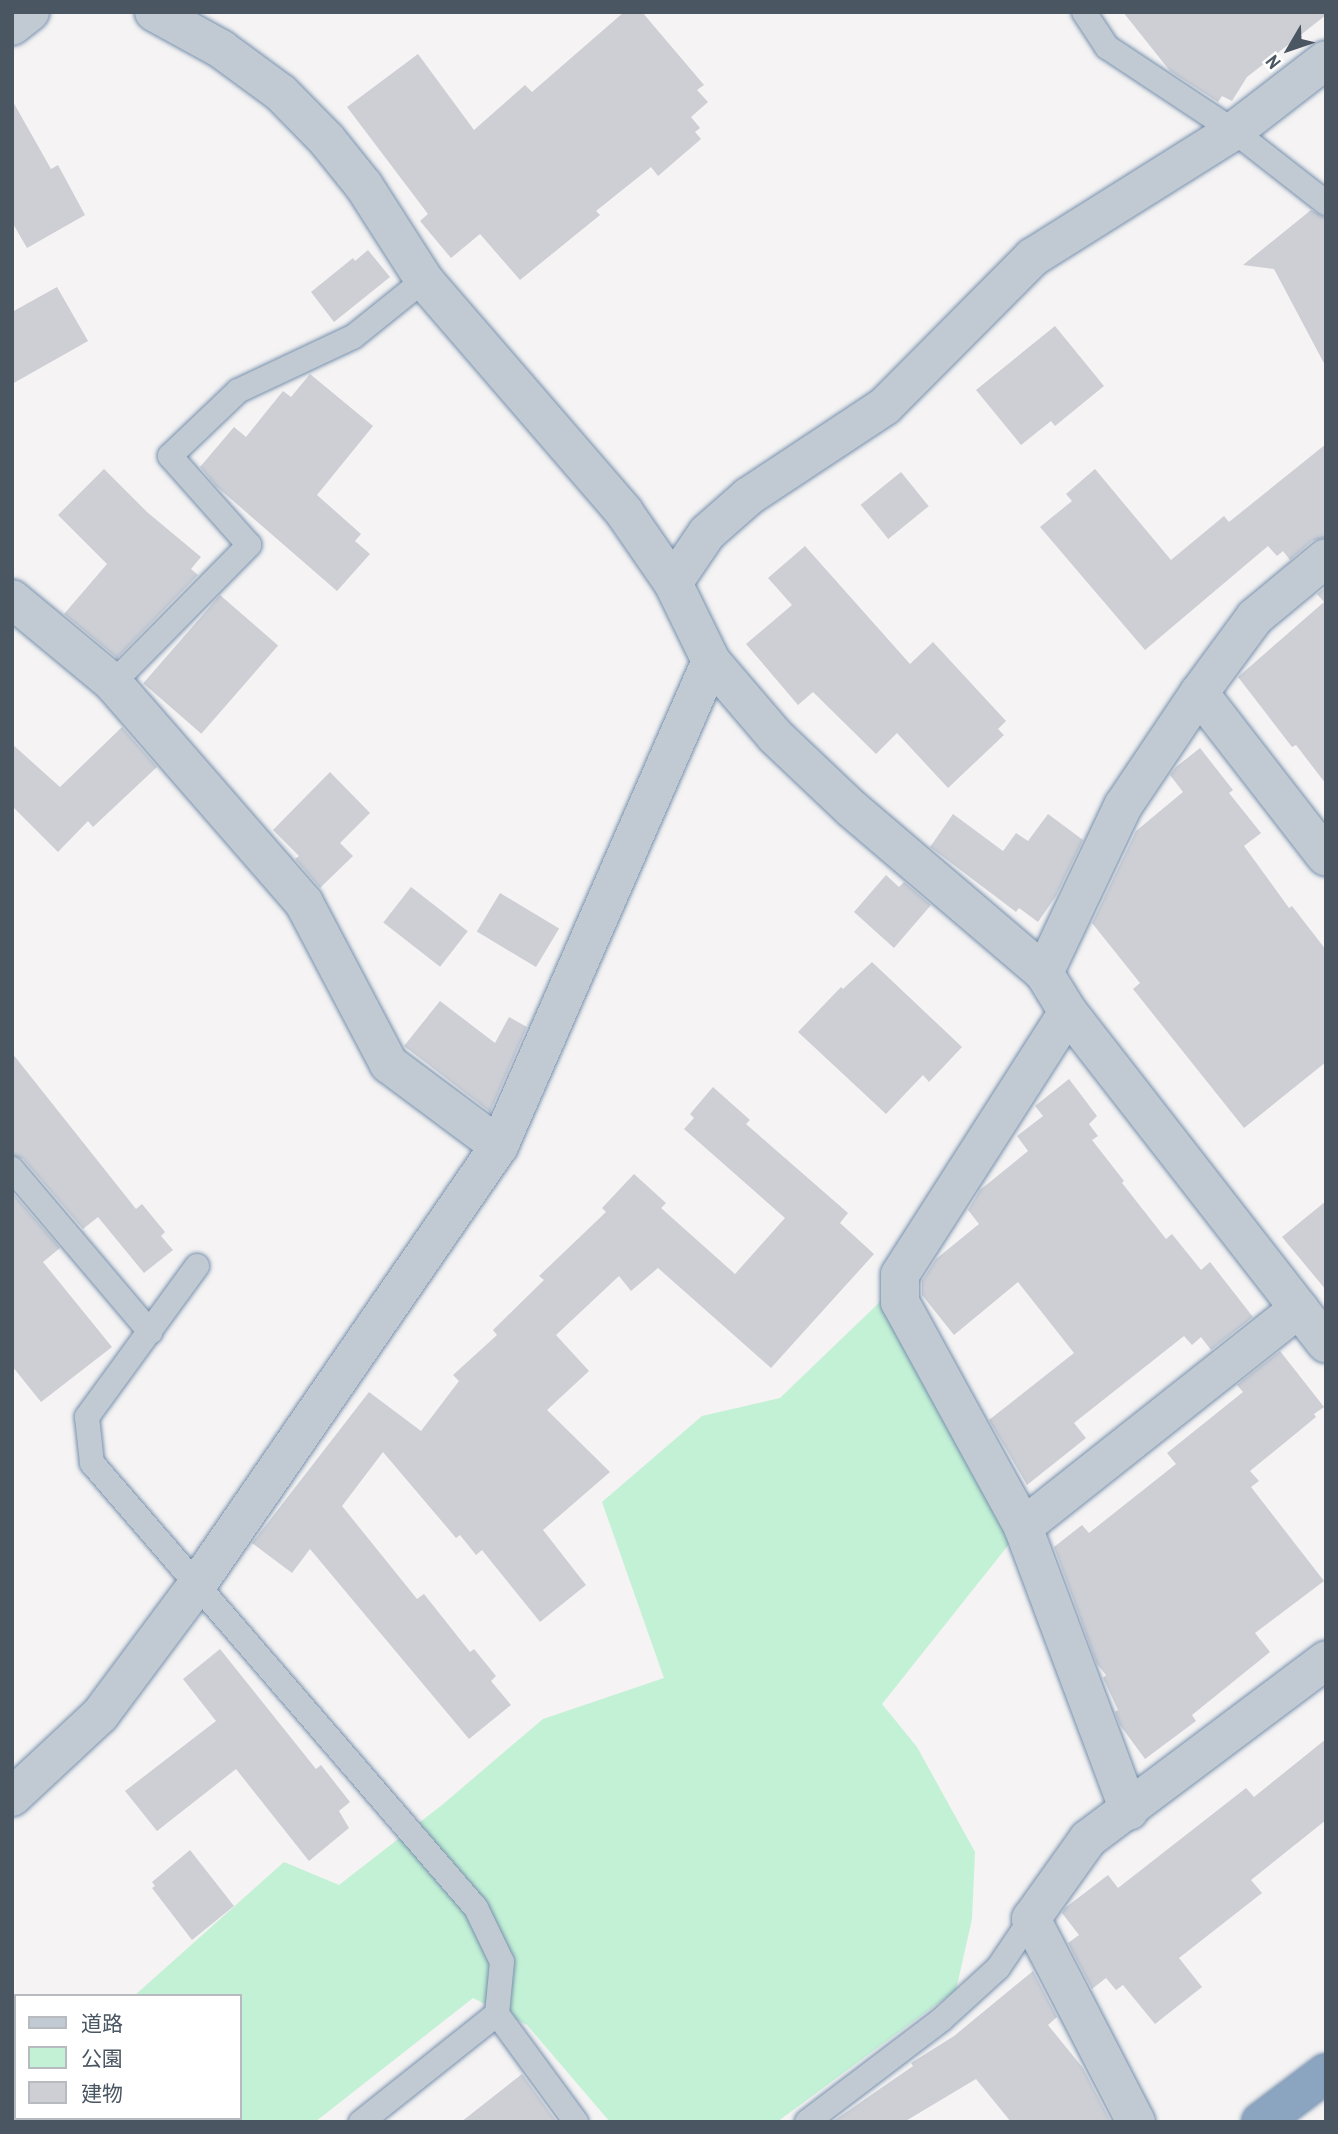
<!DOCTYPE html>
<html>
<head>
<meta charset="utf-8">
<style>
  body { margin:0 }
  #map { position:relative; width:1338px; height:2134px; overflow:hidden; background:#f5f3f3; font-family:"Archivo Narrow","Noto Sans JP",sans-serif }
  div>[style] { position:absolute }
  .green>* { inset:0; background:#c3f1d5 }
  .building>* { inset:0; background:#cdcfd5; transform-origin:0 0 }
  .roads { filter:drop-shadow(0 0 2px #7690ad) drop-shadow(0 0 2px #7690ad) }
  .lane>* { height:24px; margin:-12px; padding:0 12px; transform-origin:12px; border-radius:12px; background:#c1cad2 }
  .street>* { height:38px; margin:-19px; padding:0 19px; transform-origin:19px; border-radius:19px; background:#c1cad2 }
  .highway>* { height:38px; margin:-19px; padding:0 19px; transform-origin:19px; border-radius:19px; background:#8ba5c1 }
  span { translate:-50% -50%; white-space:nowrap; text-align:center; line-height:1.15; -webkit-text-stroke:6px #fff; paint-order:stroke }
  .frame { position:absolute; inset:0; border:14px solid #4a5661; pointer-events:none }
  .legend { position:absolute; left:14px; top:1994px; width:228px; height:126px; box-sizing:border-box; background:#fff; border:2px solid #b7bbc0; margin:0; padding:9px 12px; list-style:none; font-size:21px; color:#4a5661 }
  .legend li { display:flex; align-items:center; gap:14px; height:35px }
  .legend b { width:35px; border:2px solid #b7bbc0 }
  .north { position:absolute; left:1254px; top:14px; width:70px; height:70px; -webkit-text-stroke:5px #fff; paint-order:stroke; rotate:231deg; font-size:19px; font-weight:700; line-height:28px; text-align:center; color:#4a5661 }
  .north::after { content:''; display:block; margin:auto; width:24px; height:32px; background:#4a5661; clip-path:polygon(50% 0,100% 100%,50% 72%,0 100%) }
</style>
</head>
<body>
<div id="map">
  <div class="green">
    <div style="clip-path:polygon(884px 1298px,1010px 1543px,882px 1704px,917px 1747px,975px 1852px,972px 1919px,956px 1990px,777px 2122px,610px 2122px,527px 2025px,473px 1998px,315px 2122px,198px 2122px,196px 2118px,240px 2118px,240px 1996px,134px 1996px,284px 1862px,339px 1885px,442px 1805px,543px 1719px,664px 1678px,602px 1502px,702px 1416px,780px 1398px)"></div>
  </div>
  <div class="building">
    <div style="clip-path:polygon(624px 12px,642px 12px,704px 85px,697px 90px,708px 102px,691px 117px,700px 128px,695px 132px,701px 139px,658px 176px,651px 167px,596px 211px,600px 215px,520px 280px,480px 234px,451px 258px,420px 221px,428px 214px,347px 107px,418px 54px,474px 130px,525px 85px,532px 92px)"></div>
    <div style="clip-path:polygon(1123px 12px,1326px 12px,1326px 15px,1247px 77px,1232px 101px,1222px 96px,1218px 102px,1170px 71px)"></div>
    <div style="clip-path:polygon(12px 100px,51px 169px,58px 165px,85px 215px,27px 248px,12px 222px)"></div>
    <div style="clip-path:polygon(1311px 210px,1326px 218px,1326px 367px,1274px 269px,1243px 265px)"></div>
    <div style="clip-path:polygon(368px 250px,390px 277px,334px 322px,311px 292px,353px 258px,355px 261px)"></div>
    <div style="clip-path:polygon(57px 287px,88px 341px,12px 384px,12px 312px)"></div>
    <div style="clip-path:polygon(1055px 326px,1104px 386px,1055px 426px,1051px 421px,1021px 445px,976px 390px)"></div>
    <div style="clip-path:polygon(310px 374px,373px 426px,317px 495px,361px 534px,355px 541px,370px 554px,337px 591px,216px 486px,200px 467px,234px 427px,246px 437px,283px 391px,291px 397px)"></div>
    <div style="clip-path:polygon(1326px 444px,1326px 537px,1312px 541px,1290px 560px,1283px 551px,1277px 556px,1268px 546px,1145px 650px,1040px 527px,1072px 501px,1066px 494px,1095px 469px,1171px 560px,1224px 516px,1229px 522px)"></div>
    <div style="clip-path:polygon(104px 469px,147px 512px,201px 557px,191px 569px,198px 575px,117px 658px,64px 614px,107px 564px,58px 515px)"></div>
    <div style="left:901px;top:472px;width:44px;height:52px;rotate:51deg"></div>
    <div style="clip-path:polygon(805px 546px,910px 664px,933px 642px,1006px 721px,998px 729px,1004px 735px,948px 788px,897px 733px,876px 754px,813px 692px,798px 705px,746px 644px,792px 605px,768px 578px)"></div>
    <div style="clip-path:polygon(1326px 587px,1326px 784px,1296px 745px,1292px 747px,1238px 677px,1324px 602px,1317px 594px)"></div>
    <div style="left:220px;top:595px;width:77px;height:117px;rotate:41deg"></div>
    <div style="clip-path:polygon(122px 727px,157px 767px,93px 827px,88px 821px,58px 852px,12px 806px,12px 744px,60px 787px)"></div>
    <div style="clip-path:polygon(1200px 748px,1233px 790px,1229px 793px,1261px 833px,1244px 846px,1289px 908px,1292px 906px,1326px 950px,1326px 1062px,1244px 1128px,1133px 989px,1140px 983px,1092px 923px,1136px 831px,1183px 792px,1170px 775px,1176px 767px)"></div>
    <div style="clip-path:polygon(330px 772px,370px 813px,340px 843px,353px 856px,320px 888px,295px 859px,299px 856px,273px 830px)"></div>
    <div style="clip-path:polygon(953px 814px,1003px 851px,1016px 833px,1028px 841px,1048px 814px,1083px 840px,1056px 896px,1038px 922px,1019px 908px,1016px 912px,930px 847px)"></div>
    <div style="clip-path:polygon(886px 875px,899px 887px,904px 882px,931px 905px,894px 948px,854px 912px)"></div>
    <div style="left:411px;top:887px;width:72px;height:45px;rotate:38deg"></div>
    <div style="left:500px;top:893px;width:69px;height:45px;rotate:31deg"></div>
    <div style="clip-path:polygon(872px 962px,962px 1047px,929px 1082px,923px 1075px,886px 1114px,798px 1032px,841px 987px,843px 989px)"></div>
    <div style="clip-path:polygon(440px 1001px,495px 1043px,509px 1017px,527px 1027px,490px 1112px,404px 1046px)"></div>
    <div style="clip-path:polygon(12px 1053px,136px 1209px,142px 1204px,165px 1232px,161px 1236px,173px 1250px,144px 1273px,98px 1217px,83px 1229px,23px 1159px,12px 1155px)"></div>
    <div style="clip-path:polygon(1069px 1079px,1097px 1116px,1089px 1124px,1098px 1136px,1092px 1140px,1124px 1181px,1122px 1183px,1166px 1239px,1172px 1234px,1201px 1270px,1210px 1262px,1253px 1317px,1211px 1350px,1201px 1337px,1192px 1345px,1184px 1336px,1074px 1423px,1086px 1438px,1027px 1485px,989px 1420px,1074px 1353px,1018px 1282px,954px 1335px,922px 1295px,922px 1281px,936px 1259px,979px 1224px,968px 1210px,980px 1190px,1028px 1151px,1017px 1136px,1043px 1116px,1035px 1106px)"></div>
    <div style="clip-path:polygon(713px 1087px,750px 1120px,746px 1124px,848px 1213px,840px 1223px,874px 1254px,771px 1368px,658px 1268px,631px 1291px,619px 1276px,556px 1335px,589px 1371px,547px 1410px,610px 1472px,543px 1530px,586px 1585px,540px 1622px,482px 1550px,476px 1555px,460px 1535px,456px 1538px,383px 1452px,342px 1506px,417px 1599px,424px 1594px,470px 1652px,474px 1649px,496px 1676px,491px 1681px,511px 1705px,469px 1739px,310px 1549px,292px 1573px,252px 1543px,369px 1392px,421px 1431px,459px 1381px,453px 1375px,497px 1335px,493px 1330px,544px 1280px,539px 1276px,606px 1212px,602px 1208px,634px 1174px,666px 1203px,661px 1208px,735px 1274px,785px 1218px,684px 1129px,694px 1118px,690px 1114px)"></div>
    <div style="clip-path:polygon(12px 1192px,60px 1248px,43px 1262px,112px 1347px,41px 1402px,12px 1366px)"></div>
    <div style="clip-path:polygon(1326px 1201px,1326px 1290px,1282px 1237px)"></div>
    <div style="clip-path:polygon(1280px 1351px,1324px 1407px,1314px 1414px,1316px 1417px,1250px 1471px,1259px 1481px,1251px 1487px,1324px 1581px,1255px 1633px,1270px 1652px,1192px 1715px,1196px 1721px,1145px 1759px,1120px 1725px,1115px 1712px,1118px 1710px,1103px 1678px,1106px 1675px,1097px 1664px,1054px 1547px,1082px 1525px,1089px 1533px,1176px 1464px,1167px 1453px,1243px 1392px,1237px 1385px)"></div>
    <div style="clip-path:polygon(220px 1649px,316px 1769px,321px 1765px,350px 1802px,339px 1811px,349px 1828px,309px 1861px,236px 1769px,157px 1831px,125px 1791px,216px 1721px,183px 1679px)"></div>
    <div style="clip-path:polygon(1326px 1739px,1326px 1820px,1251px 1880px,1262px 1893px,1179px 1958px,1202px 1987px,1155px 2024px,1123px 1985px,1116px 1990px,1106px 1978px,1092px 1989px,1068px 1943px,1079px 1935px,1062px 1913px,1065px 1908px,1108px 1875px,1118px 1888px,1246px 1788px,1254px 1797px)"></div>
    <div style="clip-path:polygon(190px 1850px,234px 1906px,192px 1940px,152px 1888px,155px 1886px,152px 1882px)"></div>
    <div style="clip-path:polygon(1033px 1971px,1057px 2017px,1048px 2025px,1083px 2068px,1111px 2122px,1011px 2122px,976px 2079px,904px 2122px,832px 2122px,913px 2066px,911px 2063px,954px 2036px)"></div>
    <div style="clip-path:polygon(522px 2074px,557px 2122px,461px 2122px)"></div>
  </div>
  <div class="roads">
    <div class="lane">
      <div style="left:1084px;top:12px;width:42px;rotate:56.7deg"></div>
      <div style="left:1107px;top:47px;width:152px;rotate:33.5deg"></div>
      <div style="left:1234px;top:131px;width:117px;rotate:38deg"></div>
      <div style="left:113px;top:683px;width:194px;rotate:-45.4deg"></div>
      <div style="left:249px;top:545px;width:119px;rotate:-131.6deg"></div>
      <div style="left:170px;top:456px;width:94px;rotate:-43.7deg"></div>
      <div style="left:238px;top:391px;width:127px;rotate:-25.2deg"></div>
      <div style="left:353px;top:337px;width:91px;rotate:-38.8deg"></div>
      <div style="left:12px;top:1169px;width:214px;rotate:49.7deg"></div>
      <div style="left:197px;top:1266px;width:187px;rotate:126.1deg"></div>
      <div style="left:87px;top:1417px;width:46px;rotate:83.8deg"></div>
      <div style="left:92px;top:1463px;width:588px;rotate:49.21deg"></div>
      <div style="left:476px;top:1908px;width:60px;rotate:64.3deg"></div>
      <div style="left:502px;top:1962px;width:52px;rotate:95.5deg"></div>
      <div style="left:497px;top:2014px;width:174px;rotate:141.5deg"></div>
      <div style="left:497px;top:2014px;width:134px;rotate:53.8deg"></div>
      <div style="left:807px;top:2122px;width:168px;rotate:-37.3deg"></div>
      <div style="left:941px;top:2020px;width:77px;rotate:-42.4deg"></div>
      <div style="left:998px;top:1968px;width:59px;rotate:-56deg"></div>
    </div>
    <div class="street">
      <div style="left:154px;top:12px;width:77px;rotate:28.9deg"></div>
      <div style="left:221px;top:49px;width:74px;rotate:36.3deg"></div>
      <div style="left:281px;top:93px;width:66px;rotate:45.6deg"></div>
      <div style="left:327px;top:140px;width:59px;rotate:51.2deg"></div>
      <div style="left:364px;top:186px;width:112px;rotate:57.4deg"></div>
      <div style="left:424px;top:280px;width:306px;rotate:49.2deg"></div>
      <div style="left:624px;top:512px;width:86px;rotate:55.4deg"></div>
      <div style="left:673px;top:583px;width:87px;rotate:64deg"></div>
      <div style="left:711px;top:661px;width:99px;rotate:49.5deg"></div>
      <div style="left:775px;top:736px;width:106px;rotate:43.5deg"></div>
      <div style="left:852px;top:809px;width:253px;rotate:40.5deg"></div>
      <div style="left:1044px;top:973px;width:46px;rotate:58.4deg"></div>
      <div style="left:1068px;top:1012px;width:420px;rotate:52.1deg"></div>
      <div style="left:12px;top:26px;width:23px;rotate:-38deg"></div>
      <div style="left:673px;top:583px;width:60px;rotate:-55.8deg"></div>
      <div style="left:707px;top:533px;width:56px;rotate:-41.4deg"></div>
      <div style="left:749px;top:496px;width:163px;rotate:-33.5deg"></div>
      <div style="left:885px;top:406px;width:210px;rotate:-45.2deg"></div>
      <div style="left:1033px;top:257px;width:237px;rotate:-32.1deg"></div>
      <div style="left:1234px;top:131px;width:116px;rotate:-37.7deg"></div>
      <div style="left:12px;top:599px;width:131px;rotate:39.7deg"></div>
      <div style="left:113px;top:683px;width:291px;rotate:49deg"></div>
      <div style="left:304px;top:903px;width:182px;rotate:62.2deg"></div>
      <div style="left:389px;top:1064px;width:137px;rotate:36.7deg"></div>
      <div style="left:1199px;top:693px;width:207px;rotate:52.2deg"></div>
      <div style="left:1044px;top:973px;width:185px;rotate:-64.7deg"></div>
      <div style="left:1123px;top:806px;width:136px;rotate:-56.1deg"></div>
      <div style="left:1199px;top:693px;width:94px;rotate:-53.6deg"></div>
      <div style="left:1255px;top:617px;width:92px;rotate:-39.7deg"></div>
      <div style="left:1068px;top:1012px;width:312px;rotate:122.6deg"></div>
      <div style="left:900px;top:1275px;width:27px;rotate:90deg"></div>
      <div style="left:900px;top:1302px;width:256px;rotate:61.3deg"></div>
      <div style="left:1023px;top:1527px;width:303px;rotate:69.5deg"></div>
      <div style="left:1023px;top:1527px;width:352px;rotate:-38.4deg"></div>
      <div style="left:12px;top:1797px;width:120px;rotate:-43deg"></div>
      <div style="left:100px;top:1715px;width:162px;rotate:-53.3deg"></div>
      <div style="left:197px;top:1585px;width:533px;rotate:-55.47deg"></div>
      <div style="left:499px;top:1146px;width:529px;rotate:-66.39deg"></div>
      <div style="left:1136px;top:2122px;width:229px;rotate:-117.3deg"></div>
      <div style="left:1031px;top:1919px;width:98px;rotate:-54.5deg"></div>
      <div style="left:1088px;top:1839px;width:298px;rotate:-36.9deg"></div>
    </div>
    <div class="highway">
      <div style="left:1261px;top:2122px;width:81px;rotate:-37deg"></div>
    </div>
  </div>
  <div class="frame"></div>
  <ul class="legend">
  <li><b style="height:9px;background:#c1cad2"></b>道路</li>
  <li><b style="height:19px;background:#c3f1d5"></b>公園</li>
  <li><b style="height:19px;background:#cdcfd5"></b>建物</li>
  </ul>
  <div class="north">N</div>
</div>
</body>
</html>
